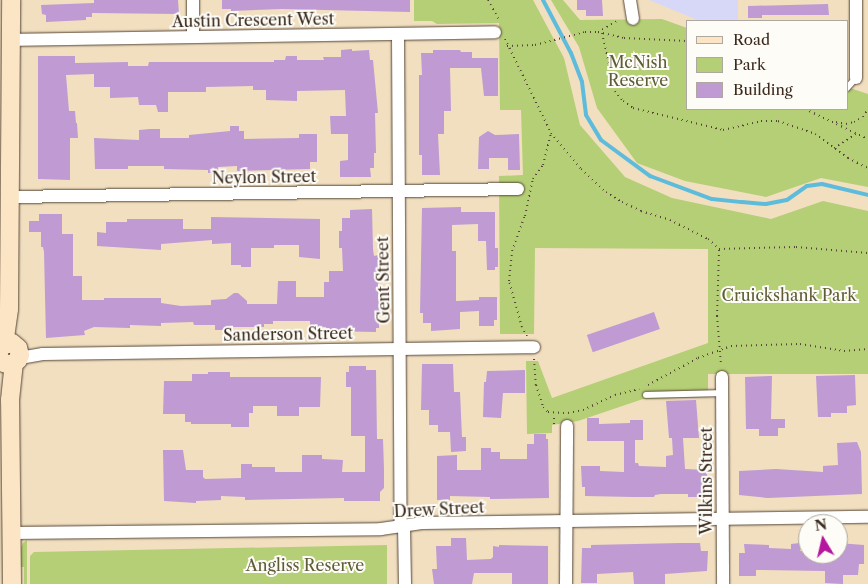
<!DOCTYPE html>
<html>
<head>
<meta charset="utf-8">
<style>
  body { margin:0 }
  #map { position:relative; width:868px; height:584px; overflow:hidden; background:#f1dfc0; font-family:"Libre Caslon Text",serif }
  div>[style] { position:absolute }
  .built>* { inset:0; background:#d7d7f8 }
  .green>* { inset:0; background:#b4cf75 }
  .stream>* { height:4px; margin:-2px; padding:0 2px; transform-origin:2px; border-radius:2px; background:#5dbcdb }
  .building>* { inset:0; background:#bf9ad3; transform-origin:0 0 }
  .path>* { height:2px; margin-top:-1px; transform-origin:0; background:repeating-linear-gradient(90deg,#564536 0 1px,transparent 0 5px) }
  .roads { filter:drop-shadow(0 0 1px #564536) drop-shadow(0 0 1px #564536) }
  .lane>* { height:6px; margin:-3px; padding:0 3px; transform-origin:3px; border-radius:3px; background:#fff }
  .street>* { height:12px; margin:-6px; padding:0 6px; transform-origin:6px; border-radius:6px; background:#fff }
  .secondary>* { height:18px; margin:-9px; padding:0 9px; transform-origin:9px; border-radius:9px; background:#fce5c4 }
  span { translate:-50% -50%; white-space:nowrap; text-align:center; line-height:1.15; -webkit-text-stroke:4px #fdfcf7; paint-order:stroke }
  .street-label { font-size:16px; color:#3b2a1e }
  .park-label { font-size:16px; color:#5f5c38 }
  .legend { position:absolute; left:686px; top:20px; width:162px; height:90px; box-sizing:border-box; background:#fdfcf7; border:1px solid #afa8a0; margin:0; padding:6px 9px; list-style:none; font-size:15px; color:#3b2a1e }
  .legend li { display:flex; align-items:center; gap:10px; height:25px }
  .legend b { width:25px; border:1px solid #afa8a0 }
  .north { position:absolute; left:798px; top:514px; width:50px; height:50px; box-sizing:border-box; background:#fdfcf7; border:1px solid #afa8a0; border-radius:50%; rotate:351deg; font-size:14px; font-weight:700; line-height:20px; text-align:center; color:#3b2a1e }
  .north::after { content:''; display:block; margin:auto; width:18px; height:22px; background:#b5179e; clip-path:polygon(50% 0,100% 100%,50% 72%,0 100%) }
</style>
</head>
<body>
<div id="map">
  <div class="built">
    <div style="clip-path:polygon(649px 0,738px 0,738px 21px,700px 21px)"></div>
  </div>
  <div class="green">
    <div style="clip-path:polygon(414px 0,533px 0,564px 58px,580px 125px,625px 177px,672px 198px,771px 219px,823px 201px,868px 211px,868px 374px,708px 374px,708px 397px,643px 399px,578px 421px,552px 425px,552px 433px,527px 434px,526px 361px,538px 361px,552px 398px,708px 343px,708px 249px,535px 248px,534px 334px,500px 334px,499px 176px,523px 175px,521px 110px,500px 110px,499px 23px,437px 24px,432px 21px,414px 21px)"></div>
    <div style="clip-path:polygon(551px 0,563px 0,580px 20px,662px 19px,687px 28px,687px 109px,847px 109px,847px 87px,868px 94px,868px 187px,821px 178px,766px 197px,685px 181px,637px 163px,597px 108px,579px 47px)"></div>
    <div style="clip-path:polygon(27px 540px,27px 584px,24px 584px,24px 567px,20px 567px,20px 550px,23px 543px)"></div>
    <div style="clip-path:polygon(387px 545px,387px 584px,30px 584px,30px 556px,34px 552px)"></div>
  </div>
  <div class="stream">
    <div style="left:543px;top:0;width:60px;rotate:62.2deg"></div>
    <div style="left:571px;top:53px;width:31px;rotate:69deg"></div>
    <div style="left:582px;top:82px;width:33px;rotate:83deg"></div>
    <div style="left:586px;top:115px;width:29px;rotate:59deg"></div>
    <div style="left:601px;top:140px;width:61px;rotate:36.3deg"></div>
    <div style="left:650px;top:176px;width:66px;rotate:20.4deg"></div>
    <div style="left:712px;top:199px;width:30px;rotate:6deg"></div>
    <div style="left:742px;top:202px;width:24px;rotate:5deg"></div>
    <div style="left:766px;top:204px;width:21px;rotate:-11deg"></div>
    <div style="left:787px;top:200px;width:24px;rotate:-35deg"></div>
    <div style="left:807px;top:186px;width:15px;rotate:-8deg"></div>
    <div style="left:822px;top:184px;width:47px;rotate:13.4deg"></div>
  </div>
  <div class="building">
    <div style="clip-path:polygon(94px 0,178px 0,179px 14px,92px 13px,92px 17px,86px 17px,86px 20px,46px 22px,46px 15px,42px 14px,41px 5px,94px 3px)"></div>
    <div style="clip-path:polygon(222px 0,410px 0,410px 12px,282px 9px,231px 11px,231px 9px,222px 9px)"></div>
    <div style="clip-path:polygon(577px 0,602px 0,603px 16px,586px 16px,586px 10px,577px 10px)"></div>
    <div style="clip-path:polygon(828px 4px,829px 15px,762px 15px,762px 18px,748px 18px,748px 6px)"></div>
    <div style="clip-path:polygon(352px 49px,352px 51px,369px 50px,370px 60px,373px 60px,378px 113px,375px 113px,376px 153px,374px 153px,374px 168px,370px 168px,371px 177px,340px 177px,340px 161px,348px 160px,348px 134px,331px 134px,330px 116px,346px 116px,345px 90px,297px 91px,297px 101px,266px 100px,266px 90px,253px 90px,253px 86px,206px 87px,206px 92px,168px 92px,168px 112px,158px 112px,156px 105px,139px 105px,138px 97px,110px 98px,110px 87px,94px 87px,94px 74px,66px 75px,69px 111px,75px 111px,76px 123px,77px 123px,78px 138px,70px 138px,70px 180px,38px 179px,38px 56px,75px 56px,75px 63px,128px 62px,128px 66px,148px 66px,149px 62px,274px 62px,274px 60px,285px 60px,286px 56px,297px 56px,297px 60px,324px 60px,323px 57px,341px 57px,341px 50px)"></div>
    <div style="clip-path:polygon(433px 50px,460px 50px,461px 52px,472px 52px,472px 58px,498px 58px,498px 96px,484px 96px,481px 68px,450px 68px,451px 111px,444px 111px,444px 134px,438px 134px,440px 175px,422px 175px,422px 155px,419px 155px,419px 75px,422px 75px,421px 53px,433px 53px)"></div>
    <div style="clip-path:polygon(230px 126px,239px 126px,239px 131px,244px 131px,244px 139px,299px 138px,299px 134px,317px 134px,317px 162px,310px 162px,310px 169px,237px 171px,237px 166px,218px 167px,218px 173px,208px 173px,208px 170px,164px 169px,164px 166px,128px 166px,128px 169px,95px 169px,94px 138px,139px 140px,139px 130px,150px 129px,160px 129px,160px 138px,189px 138px,189px 135px,230px 131px)"></div>
    <div style="clip-path:polygon(488px 131px,495px 135px,519px 134px,520px 170px,508px 170px,508px 158px,489px 158px,489px 169px,478px 169px,479px 137px)"></div>
    <div style="clip-path:polygon(461px 207px,461px 212px,495px 212px,495px 248px,498px 248px,498px 267px,495px 267px,495px 270px,487px 270px,486px 241px,478px 241px,478px 224px,452px 225px,452px 251px,456px 251px,456px 301px,479px 300px,479px 297px,497px 297px,497px 320px,494px 320px,494px 326px,479px 326px,479px 311px,460px 312px,460px 329px,431px 331px,431px 323px,423px 323px,423px 313px,420px 313px,422px 208px)"></div>
    <div style="clip-path:polygon(372px 209px,373px 249px,374px 256px,378px 255px,379px 328px,376px 328px,376px 332px,327px 331px,326px 327px,310px 326px,310px 321px,273px 321px,273px 324px,264px 324px,264px 327px,225px 327px,225px 330px,215px 330px,215px 325px,194px 325px,193px 322px,161px 323px,161px 326px,130px 325px,130px 328px,94px 327px,84px 331px,85px 335px,46px 338px,44px 252px,43px 247px,41px 247px,41px 232px,29px 232px,29px 221px,39px 221px,39px 214px,62px 214px,62px 234px,73px 234px,73px 276px,82px 276px,82px 300px,104px 300px,104px 298px,161px 298px,161px 303px,181px 306px,211px 305px,211px 300px,226px 299px,234px 293px,238px 293px,247px 301px,247px 304px,277px 304px,278px 281px,296px 281px,296px 297px,324px 297px,324px 282px,329px 282px,329px 271px,343px 271px,342px 248px,339px 248px,339px 231px,342px 231px,342px 218px,350px 218px,350px 210px)"></div>
    <div style="clip-path:polygon(211px 217px,320px 219px,320px 259px,299px 257px,299px 245px,274px 245px,274px 248px,251px 248px,251px 267px,241px 267px,241px 265px,231px 265px,231px 243px,212px 244px,212px 240px,161px 244px,161px 250px,97px 246px,97px 232px,106px 233px,106px 222px,127px 222px,127px 219px,183px 219px,183px 229px,211px 229px)"></div>
    <div style="left:654px;top:312px;width:18px;height:71px;rotate:71deg"></div>
    <div style="clip-path:polygon(422px 364px,453px 364px,454px 392px,460px 392px,462px 437px,466px 437px,466px 451px,451px 452px,450px 432px,438px 432px,438px 425px,429px 425px,429px 410px,421px 410px)"></div>
    <div style="clip-path:polygon(349px 366px,366px 366px,366px 370px,376px 370px,377px 439px,383px 439px,384px 469px,384px 488px,380px 492px,380px 501px,344px 501px,344px 498px,245px 500px,245px 497px,221px 496px,221px 500px,196px 501px,196px 503px,164px 501px,163px 450px,183px 450px,186px 470px,203px 470px,203px 477px,205px 479px,241px 478px,241px 464px,252px 464px,252px 467px,275px 467px,275px 472px,302px 472px,302px 455px,322px 455px,322px 459px,343px 460px,342px 472px,365px 472px,365px 436px,351px 436px,351px 387px,346px 387px,346px 372px,349px 372px)"></div>
    <div style="clip-path:polygon(525px 370px,525px 393px,503px 393px,501px 418px,483px 417px,484px 382px,486px 382px,487px 371px)"></div>
    <div style="clip-path:polygon(208px 372px,230px 372px,230px 377px,321px 377px,320px 407px,299px 407px,299px 416px,277px 416px,277px 406px,253px 406px,253px 413px,249px 413px,249px 427px,231px 427px,231px 424px,191px 424px,191px 422px,185px 422px,185px 414px,163px 414px,164px 381px,192px 381px,192px 374px,208px 374px)"></div>
    <div style="clip-path:polygon(855px 375px,856px 405px,847px 406px,847px 413px,831px 413px,831px 417px,818px 417px,816px 376px)"></div>
    <div style="clip-path:polygon(772px 376px,771px 419px,785px 419px,785px 428px,778px 428px,778px 436px,759px 436px,759px 429px,746px 429px,745px 377px)"></div>
    <div style="clip-path:polygon(696px 400px,699px 438px,683px 438px,685px 469px,707px 470px,707px 497px,688px 497px,688px 494px,661px 494px,655px 495px,654px 497px,633px 497px,585px 496px,585px 487px,582px 487px,581px 466px,600px 466px,600px 471px,624px 472px,624px 441px,587px 441px,587px 418px,599px 418px,599px 424px,630px 423px,630px 420px,643px 420px,643px 440px,635px 440px,635px 463px,638px 463px,639px 466px,666px 467px,666px 456px,673px 455px,672px 438px,669px 438px,666px 401px)"></div>
    <div style="clip-path:polygon(534px 434px,546px 434px,546px 439px,548px 439px,549px 498px,490px 499px,490px 497px,450px 496px,450px 500px,437px 500px,437px 456px,457px 455px,457px 470px,481px 470px,481px 448px,491px 448px,491px 452px,500px 452px,500px 459px,527px 459px,527px 444px,534px 444px)"></div>
    <div style="clip-path:polygon(857px 442px,861px 452px,862px 494px,768px 498px,739px 495px,739px 471px,776px 469px,823px 472px,823px 466px,838px 465px,837px 443px)"></div>
    <div style="clip-path:polygon(451px 538px,466px 538px,467px 560px,491px 559px,493px 557px,493px 546px,499px 547px,499px 545px,548px 546px,548px 584px,512px 584px,512px 573px,474px 573px,472px 584px,434px 584px,432px 569px,437px 569px,436px 546px,451px 546px)"></div>
    <div style="clip-path:polygon(680px 543px,700px 543px,701px 551px,708px 551px,707px 571px,665px 574px,665px 584px,634px 584px,633px 572px,597px 574px,597px 583px,581px 583px,582px 548px,591px 548px,591px 545px)"></div>
    <div style="clip-path:polygon(800px 543px,800px 551px,808px 551px,808px 554px,838px 554px,838px 543px,864px 545px,864px 564px,859px 564px,858px 575px,843px 575px,843px 584px,825px 583px,825px 571px,756px 570px,756px 576px,739px 576px,739px 553px,745px 553px,744px 544px,769px 545px,769px 548px,791px 549px,791px 544px)"></div>
  </div>
  <div class="path">
    <div style="left:488px;top:0;width:23px;rotate:61deg"></div>
    <div style="left:598px;top:32px;width:22px;rotate:-30deg"></div>
    <div style="left:602px;top:33px;width:59px;rotate:77.4deg"></div>
    <div style="left:615px;top:91px;width:13px;rotate:51deg"></div>
    <div style="left:623px;top:101px;width:12px;rotate:35deg"></div>
    <div style="left:633px;top:108px;width:93px;rotate:13.7deg"></div>
    <div style="left:723px;top:130px;width:39px;rotate:-13deg"></div>
    <div style="left:761px;top:121px;width:17px"></div>
    <div style="left:778px;top:121px;width:39px;rotate:19deg"></div>
    <div style="left:815px;top:134px;width:41px;rotate:36deg"></div>
    <div style="left:848px;top:158px;width:22px;rotate:27deg"></div>
    <div style="left:505px;top:39px;width:105px;rotate:63.9deg"></div>
    <div style="left:551px;top:133px;width:47px;rotate:50.2deg"></div>
    <div style="left:581px;top:169px;width:34px;rotate:43deg"></div>
    <div style="left:606px;top:192px;width:19px;rotate:32deg"></div>
    <div style="left:622px;top:202px;width:21px;rotate:25deg"></div>
    <div style="left:641px;top:211px;width:30px;rotate:17deg"></div>
    <div style="left:670px;top:220px;width:42px;rotate:26.6deg"></div>
    <div style="left:708px;top:239px;width:15px;rotate:42deg"></div>
    <div style="left:719px;top:249px;width:77px;rotate:-1.5deg"></div>
    <div style="left:796px;top:247px;width:72px;rotate:4.8deg"></div>
    <div style="left:507px;top:46px;width:28px;rotate:-2deg"></div>
    <div style="left:535px;top:45px;width:52px;rotate:-14.6deg"></div>
    <div style="left:585px;top:32px;width:13px"></div>
    <div style="left:598px;top:32px;width:27px;rotate:13deg"></div>
    <div style="left:624px;top:38px;width:63px;rotate:2.7deg"></div>
    <div style="left:805px;top:109px;width:70px;rotate:25.5deg"></div>
    <div style="left:836px;top:122px;width:10px;rotate:11deg"></div>
    <div style="left:846px;top:124px;width:8px;rotate:-14deg"></div>
    <div style="left:854px;top:122px;width:10px;rotate:-29deg"></div>
    <div style="left:863px;top:117px;width:9px;rotate:-58deg"></div>
    <div style="left:834px;top:148px;width:26px;rotate:-32deg"></div>
    <div style="left:719px;top:250px;width:66px;rotate:91.7deg"></div>
    <div style="left:717px;top:316px;width:49px;rotate:85.3deg"></div>
    <div style="left:527px;top:336px;width:10px;rotate:-119deg"></div>
    <div style="left:522px;top:327px;width:48px;rotate:-105.8deg"></div>
    <div style="left:509px;top:281px;width:30px;rotate:-84deg"></div>
    <div style="left:512px;top:251px;width:37px;rotate:-70deg"></div>
    <div style="left:525px;top:216px;width:38px;rotate:-78deg"></div>
    <div style="left:533px;top:179px;width:17px;rotate:-54deg"></div>
    <div style="left:543px;top:165px;width:33px;rotate:-76deg"></div>
    <div style="left:534px;top:359px;width:26px;rotate:86deg"></div>
    <div style="left:536px;top:385px;width:23px;rotate:72deg"></div>
    <div style="left:543px;top:407px;width:7px;rotate:45deg"></div>
    <div style="left:548px;top:412px;width:16px;rotate:4deg"></div>
    <div style="left:648px;top:385px;width:57px;rotate:-28.4deg"></div>
    <div style="left:698px;top:358px;width:35px;rotate:-20deg"></div>
    <div style="left:731px;top:346px;width:69px;rotate:-1.7deg"></div>
    <div style="left:800px;top:344px;width:45px;rotate:9deg"></div>
    <div style="left:844px;top:351px;width:24px;rotate:-5deg"></div>
    <div style="left:568px;top:413px;width:15px;rotate:-11deg"></div>
    <div style="left:583px;top:410px;width:35px;rotate:-25deg"></div>
    <div style="left:615px;top:395px;width:25px;rotate:-14deg"></div>
    <div style="left:554px;top:424px;width:10px;rotate:-90deg"></div>
  </div>
  <div class="roads">
    <div class="lane">
      <div style="left:847px;top:88px;width:13px;rotate:-48deg"></div>
      <div style="left:646px;top:395px;width:76px;rotate:-1.5deg"></div>
    </div>
    <div class="street">
      <div style="left:193px;top:0;width:37px;rotate:90deg"></div>
      <div style="left:630px;top:0;width:19px;rotate:81deg"></div>
      <div style="left:856px;top:0;width:78px;rotate:90deg"></div>
      <div style="left:398px;top:34px;width:492px;rotate:89.7deg"></div>
      <div style="left:11px;top:40px;width:484px;rotate:-0.9deg"></div>
      <div style="left:11px;top:197px;width:507px;rotate:-0.9deg"></div>
      <div style="left:20px;top:358px;width:23px;rotate:-10deg"></div>
      <div style="left:43px;top:354px;width:491px;rotate:-0.8deg"></div>
      <div style="left:722px;top:377px;width:207px;rotate:89.7deg"></div>
      <div style="left:404px;top:526px;width:58px;rotate:89deg"></div>
      <div style="left:12px;top:533px;width:369px;rotate:-0.6deg"></div>
      <div style="left:381px;top:529px;width:41px;rotate:-8.3deg"></div>
      <div style="left:422px;top:523px;width:446px;rotate:-0.8deg"></div>
      <div style="left:566px;top:584px;width:158px;rotate:-89.6deg"></div>
    </div>
    <div class="secondary">
      <div style="left:4px;top:345px;width:36px;rotate:-82deg"></div>
      <div style="left:9px;top:309px;width:309px;rotate:-89.6deg"></div>
      <div style="left:0;top:349px;width:6px;rotate:-45deg"></div>
      <div style="left:4px;top:345px;width:8px;rotate:-14deg"></div>
      <div style="left:12px;top:343px;width:8px;rotate:40deg"></div>
      <div style="left:18px;top:348px;width:7px;rotate:74deg"></div>
      <div style="left:20px;top:355px;width:5px;rotate:112deg"></div>
      <div style="left:18px;top:360px;width:9px;rotate:148deg"></div>
      <div style="left:10px;top:365px;width:6px;rotate:-162deg"></div>
      <div style="left:4px;top:363px;width:6px;rotate:-135deg"></div>
      <div style="left:12px;top:584px;width:184px;rotate:-90.6deg"></div>
      <div style="left:10px;top:400px;width:36px;rotate:-84deg"></div>
    </div>
  </div>
  <div class="street-label">
    <span style="left:253px;top:20px;rotate:-1deg">Austin Crescent West</span>
    <span style="left:264px;top:177px;rotate:-1deg">Neylon Street</span>
    <span style="left:383px;top:280px;rotate:-91deg">Gent Street</span>
    <span style="left:288px;top:334px;rotate:-1deg">Sanderson Street</span>
    <span style="left:706px;top:481px;rotate:-90deg">Wilkins Street</span>
    <span style="left:439px;top:509px;rotate:-3deg">Drew Street</span>
  </div>
  <div class="park-label">
    <span style="left:638px;top:71px">McNish<br>Reserve</span>
    <span style="left:789px;top:295px">Cruickshank Park</span>
    <span style="left:305px;top:565px">Angliss Reserve</span>
  </div>
  <ul class="legend">
  <li><b style="height:6px;background:#fce5c4"></b>Road</li>
  <li><b style="height:14px;background:#b4cf75"></b>Park</li>
  <li><b style="height:14px;background:#bf9ad3"></b>Building</li>
  </ul>
  <div class="north">N</div>
</div>
</body>
</html>
